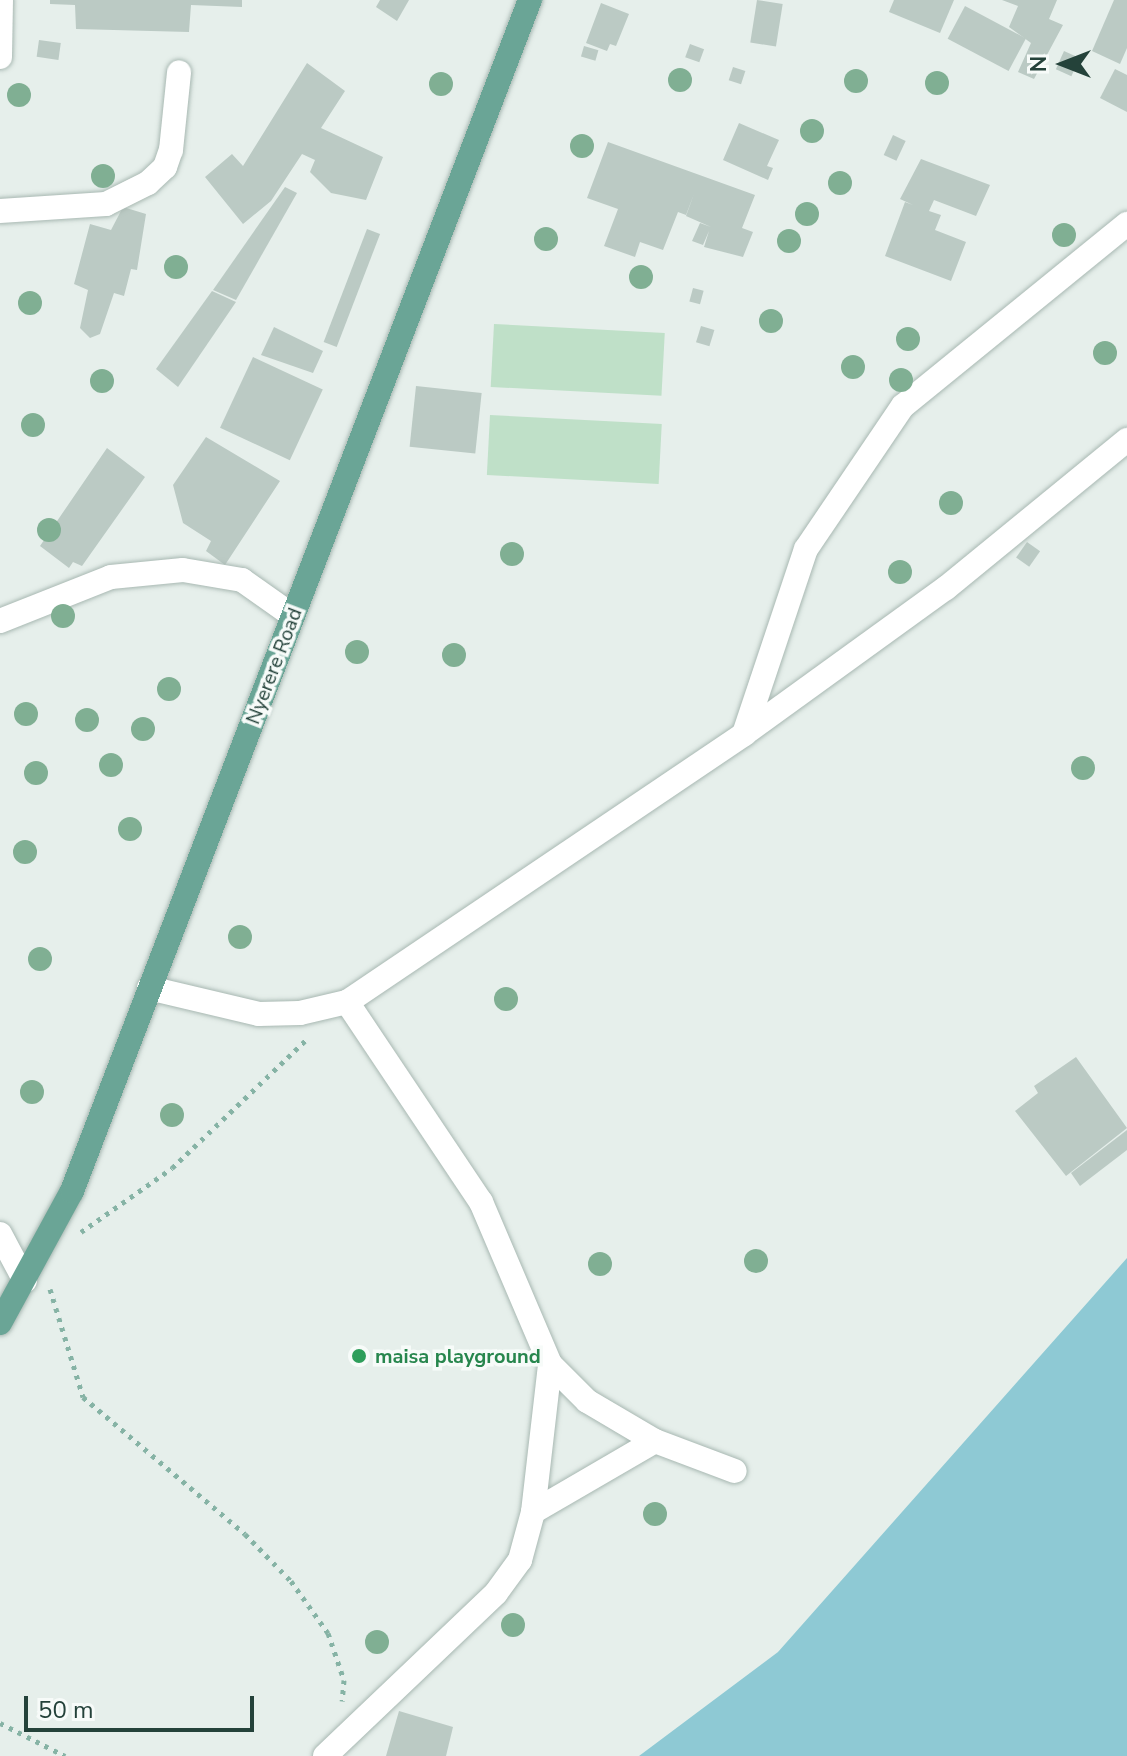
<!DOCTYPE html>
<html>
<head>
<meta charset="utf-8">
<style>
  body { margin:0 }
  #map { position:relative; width:1127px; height:1756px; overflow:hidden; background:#e6efeb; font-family:"Nunito Sans",sans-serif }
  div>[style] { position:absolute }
  .green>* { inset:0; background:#bfe0c8; transform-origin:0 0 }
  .water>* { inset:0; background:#8ec9d4 }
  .building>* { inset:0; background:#bbcac4; transform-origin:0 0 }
  .path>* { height:5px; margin-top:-2.5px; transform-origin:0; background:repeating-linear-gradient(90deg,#86b3a5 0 4px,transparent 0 10px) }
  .roads { filter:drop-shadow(0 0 2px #a8b8b2) drop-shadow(0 0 2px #a8b8b2) }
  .minor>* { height:24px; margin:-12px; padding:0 12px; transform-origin:12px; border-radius:12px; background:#fff }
  .major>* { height:24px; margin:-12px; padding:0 12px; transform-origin:12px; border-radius:12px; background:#6aa596 }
  .trees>* { width:24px; height:24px; margin:-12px; border-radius:50%; background:#80af93 }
  .dots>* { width:22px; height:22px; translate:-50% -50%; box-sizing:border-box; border:4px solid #f7fbf9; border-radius:50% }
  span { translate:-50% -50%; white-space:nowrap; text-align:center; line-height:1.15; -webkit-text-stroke:7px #f7fbf9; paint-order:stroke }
  .street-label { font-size:20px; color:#24423a }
  .leisure-label { font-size:20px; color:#27864d; font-weight:700 }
  .left { translate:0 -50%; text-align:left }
  .north { position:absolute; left:1023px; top:24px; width:80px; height:80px; -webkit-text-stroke:6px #f7fbf9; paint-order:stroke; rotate:270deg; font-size:22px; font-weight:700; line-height:32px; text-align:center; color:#24423a }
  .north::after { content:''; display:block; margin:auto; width:28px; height:36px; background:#24423a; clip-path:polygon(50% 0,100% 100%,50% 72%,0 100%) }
  .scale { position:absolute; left:24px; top:1696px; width:230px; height:36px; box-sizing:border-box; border:4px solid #24423a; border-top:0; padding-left:10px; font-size:24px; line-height:28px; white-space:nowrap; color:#24423a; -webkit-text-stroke:6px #f7fbf9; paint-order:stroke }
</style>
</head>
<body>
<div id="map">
  <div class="green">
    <div style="left:494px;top:324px;width:171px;height:63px;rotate:3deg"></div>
    <div style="left:490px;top:415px;width:172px;height:60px;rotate:3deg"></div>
  </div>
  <div class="water">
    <div style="clip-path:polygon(1127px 1258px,1127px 1756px,639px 1756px,778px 1652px)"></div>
  </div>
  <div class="building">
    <div style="clip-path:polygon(50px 0,242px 0,242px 7px,191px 5px,189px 32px,76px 29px,75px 5px,50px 4px)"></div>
    <div style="clip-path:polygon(380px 0,409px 0,397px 21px,376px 7px)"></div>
    <div style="left:757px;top:0;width:26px;height:43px;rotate:9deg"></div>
    <div style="clip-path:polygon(894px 0,954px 0,940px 33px,889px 12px)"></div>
    <div style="clip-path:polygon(1002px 0,1057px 0,1049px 19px,1063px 25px,1034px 79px,1018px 72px,1031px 43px,1009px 27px,1018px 6px)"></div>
    <div style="clip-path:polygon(1114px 0,1127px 0,1127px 48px,1120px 64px,1092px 51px)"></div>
    <div style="clip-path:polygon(601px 3px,629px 14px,616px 46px,610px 44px,607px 51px,586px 43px)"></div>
    <div style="left:965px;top:6px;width:69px;height:37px;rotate:28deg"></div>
    <div style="left:39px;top:40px;width:22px;height:17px;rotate:8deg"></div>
    <div style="left:690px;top:44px;width:15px;height:14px;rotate:20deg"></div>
    <div style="left:584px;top:46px;width:15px;height:11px;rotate:16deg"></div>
    <div style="left:1064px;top:51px;width:17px;height:20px;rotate:24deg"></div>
    <div style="clip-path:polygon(307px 63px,345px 91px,321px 128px,383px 157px,366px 200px,331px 193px,310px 172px,315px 160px,302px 154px,271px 201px,243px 224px,205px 177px,232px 154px,243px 166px)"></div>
    <div style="left:733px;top:67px;width:13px;height:14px;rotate:18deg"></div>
    <div style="clip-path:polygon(1115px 69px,1127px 75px,1127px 112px,1100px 98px)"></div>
    <div style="clip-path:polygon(739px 123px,779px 140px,767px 166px,773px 168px,768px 180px,723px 160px)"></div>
    <div style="left:893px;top:135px;width:14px;height:22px;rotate:25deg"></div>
    <div style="clip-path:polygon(608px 142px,755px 195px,742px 228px,753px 232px,743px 257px,704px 247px,709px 231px,703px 245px,692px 241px,700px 223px,711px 227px,686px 216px,694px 194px,686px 215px,678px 212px,663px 250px,640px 242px,635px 257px,604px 246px,618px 209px,587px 198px)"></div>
    <div style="clip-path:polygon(921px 159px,990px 185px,976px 216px,934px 200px,929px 211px,941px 215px,935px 230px,966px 242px,951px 281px,885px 256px,905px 202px,913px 205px,900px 199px)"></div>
    <div style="clip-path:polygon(285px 187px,297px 193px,236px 300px,213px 290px)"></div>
    <div style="clip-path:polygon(123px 207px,146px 214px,137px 270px,131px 269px,124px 296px,114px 293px,100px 334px,90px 338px,80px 328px,88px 290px,74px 284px,90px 224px,111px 230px)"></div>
    <div style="left:367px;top:229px;width:14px;height:121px;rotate:21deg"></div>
    <div style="left:693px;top:288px;width:11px;height:14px;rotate:15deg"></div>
    <div style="clip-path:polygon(212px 291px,236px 302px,178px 387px,156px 369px)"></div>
    <div style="left:701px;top:326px;width:14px;height:17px;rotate:17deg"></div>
    <div style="clip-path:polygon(274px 327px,323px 351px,313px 373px,261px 355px)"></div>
    <div style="left:253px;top:357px;width:77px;height:78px;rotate:25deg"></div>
    <div style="left:416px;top:386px;width:66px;height:61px;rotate:6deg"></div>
    <div style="clip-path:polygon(206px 437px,280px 481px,225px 565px,206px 551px,211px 541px,183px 523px,173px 485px)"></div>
    <div style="clip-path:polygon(107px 448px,145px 477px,82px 566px,73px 562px,69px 568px,40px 546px)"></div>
    <div style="left:1027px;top:542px;width:16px;height:19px;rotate:35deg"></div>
    <div style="clip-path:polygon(1076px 1057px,1127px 1128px,1066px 1176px,1015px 1111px,1038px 1093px,1034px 1086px)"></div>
    <div style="clip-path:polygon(1127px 1130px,1127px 1150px,1080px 1186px,1071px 1173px)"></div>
    <div style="clip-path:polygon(399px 1711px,453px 1727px,446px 1756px,386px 1756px)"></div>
  </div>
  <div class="path">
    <div style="left:81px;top:1232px;width:111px;rotate:-35.1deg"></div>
    <div style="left:172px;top:1168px;width:187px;rotate:-43.7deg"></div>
    <div style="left:50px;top:1289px;width:113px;rotate:73deg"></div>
    <div style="left:83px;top:1397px;width:212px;rotate:40.2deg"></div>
    <div style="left:245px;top:1534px;width:66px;rotate:45.6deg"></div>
    <div style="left:291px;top:1581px;width:64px;rotate:54.6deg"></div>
    <div style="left:328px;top:1633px;width:50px;rotate:71.2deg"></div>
    <div style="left:344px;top:1680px;width:21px;rotate:95deg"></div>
    <div style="left:0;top:1723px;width:73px;rotate:26.9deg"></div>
  </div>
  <div class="roads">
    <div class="minor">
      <div style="left:0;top:57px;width:57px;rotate:-89deg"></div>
      <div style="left:0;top:211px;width:106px;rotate:-3.8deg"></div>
      <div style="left:106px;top:204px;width:47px;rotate:-26.6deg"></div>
      <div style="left:148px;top:183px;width:23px;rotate:-43deg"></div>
      <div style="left:165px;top:167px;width:18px;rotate:-71deg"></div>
      <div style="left:171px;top:150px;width:78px;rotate:-84.1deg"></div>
      <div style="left:0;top:621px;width:119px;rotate:-21.6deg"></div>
      <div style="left:111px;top:577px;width:72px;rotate:-5.6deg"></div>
      <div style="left:183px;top:570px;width:60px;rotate:9.6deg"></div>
      <div style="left:242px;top:580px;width:62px;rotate:35.2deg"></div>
      <div style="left:744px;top:734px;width:249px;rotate:-35.9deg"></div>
      <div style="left:946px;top:588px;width:234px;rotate:-39.3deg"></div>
      <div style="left:149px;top:988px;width:113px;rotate:13.3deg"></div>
      <div style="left:259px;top:1014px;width:41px;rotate:-1.4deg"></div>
      <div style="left:300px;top:1013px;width:48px;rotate:-13.2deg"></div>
      <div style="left:347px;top:1002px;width:479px;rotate:-34deg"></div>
      <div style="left:744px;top:734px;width:195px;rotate:-71.5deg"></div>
      <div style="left:806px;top:549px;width:173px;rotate:-55.9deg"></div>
      <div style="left:903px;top:406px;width:289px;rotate:-39.1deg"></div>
      <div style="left:347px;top:1002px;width:241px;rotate:56.2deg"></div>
      <div style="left:481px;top:1202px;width:176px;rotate:66.9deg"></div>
      <div style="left:550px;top:1364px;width:52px;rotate:45deg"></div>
      <div style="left:587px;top:1401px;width:79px;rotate:30.5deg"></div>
      <div style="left:655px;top:1441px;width:85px;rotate:20.6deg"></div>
      <div style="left:0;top:1234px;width:53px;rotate:62deg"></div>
      <div style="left:533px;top:1512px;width:141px;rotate:-30.2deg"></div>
      <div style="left:325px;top:1756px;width:236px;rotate:-43.6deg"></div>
      <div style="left:496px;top:1593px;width:41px;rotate:-54deg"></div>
      <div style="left:520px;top:1560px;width:50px;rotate:-74.8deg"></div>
      <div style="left:533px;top:1512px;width:149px;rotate:-83.4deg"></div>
    </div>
    <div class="major">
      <div style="left:0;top:1323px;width:150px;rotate:-61.4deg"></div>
      <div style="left:72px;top:1191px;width:1276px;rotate:-68.97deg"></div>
    </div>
  </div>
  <div class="trees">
    <div style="left:680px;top:80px"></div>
    <div style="left:856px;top:81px"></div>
    <div style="left:937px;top:83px"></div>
    <div style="left:441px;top:84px"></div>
    <div style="left:19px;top:95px"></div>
    <div style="left:812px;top:131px"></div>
    <div style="left:582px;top:146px"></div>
    <div style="left:103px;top:176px"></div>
    <div style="left:840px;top:183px"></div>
    <div style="left:807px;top:214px"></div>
    <div style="left:1064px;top:235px"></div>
    <div style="left:546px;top:239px"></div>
    <div style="left:789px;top:241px"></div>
    <div style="left:176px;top:267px"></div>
    <div style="left:641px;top:277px"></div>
    <div style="left:30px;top:303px"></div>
    <div style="left:771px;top:321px"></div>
    <div style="left:908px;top:339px"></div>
    <div style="left:1105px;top:353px"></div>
    <div style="left:853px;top:367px"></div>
    <div style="left:901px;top:380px"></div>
    <div style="left:102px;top:381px"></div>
    <div style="left:33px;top:425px"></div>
    <div style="left:951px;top:503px"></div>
    <div style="left:49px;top:530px"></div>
    <div style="left:512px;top:554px"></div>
    <div style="left:900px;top:572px"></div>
    <div style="left:63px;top:616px"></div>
    <div style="left:357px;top:652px"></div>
    <div style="left:454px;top:655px"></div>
    <div style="left:169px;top:689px"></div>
    <div style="left:26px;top:714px"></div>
    <div style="left:87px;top:720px"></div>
    <div style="left:143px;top:729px"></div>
    <div style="left:111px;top:765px"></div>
    <div style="left:1083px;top:768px"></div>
    <div style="left:36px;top:773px"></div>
    <div style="left:130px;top:829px"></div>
    <div style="left:25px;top:852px"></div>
    <div style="left:240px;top:937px"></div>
    <div style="left:40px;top:959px"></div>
    <div style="left:506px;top:999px"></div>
    <div style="left:32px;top:1092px"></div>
    <div style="left:172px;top:1115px"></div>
    <div style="left:756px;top:1261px"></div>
    <div style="left:600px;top:1264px"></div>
    <div style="left:655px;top:1514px"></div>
    <div style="left:513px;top:1625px"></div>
    <div style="left:377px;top:1642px"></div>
  </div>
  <div class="dots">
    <div style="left:359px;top:1356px;background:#2e9e5b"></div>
  </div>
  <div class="street-label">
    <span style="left:274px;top:666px;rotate:-69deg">Nyerere Road</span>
  </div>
  <div class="leisure-label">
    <span class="left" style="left:375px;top:1356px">maisa playground</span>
  </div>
  <div class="north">N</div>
  <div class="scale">50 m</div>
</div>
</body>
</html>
